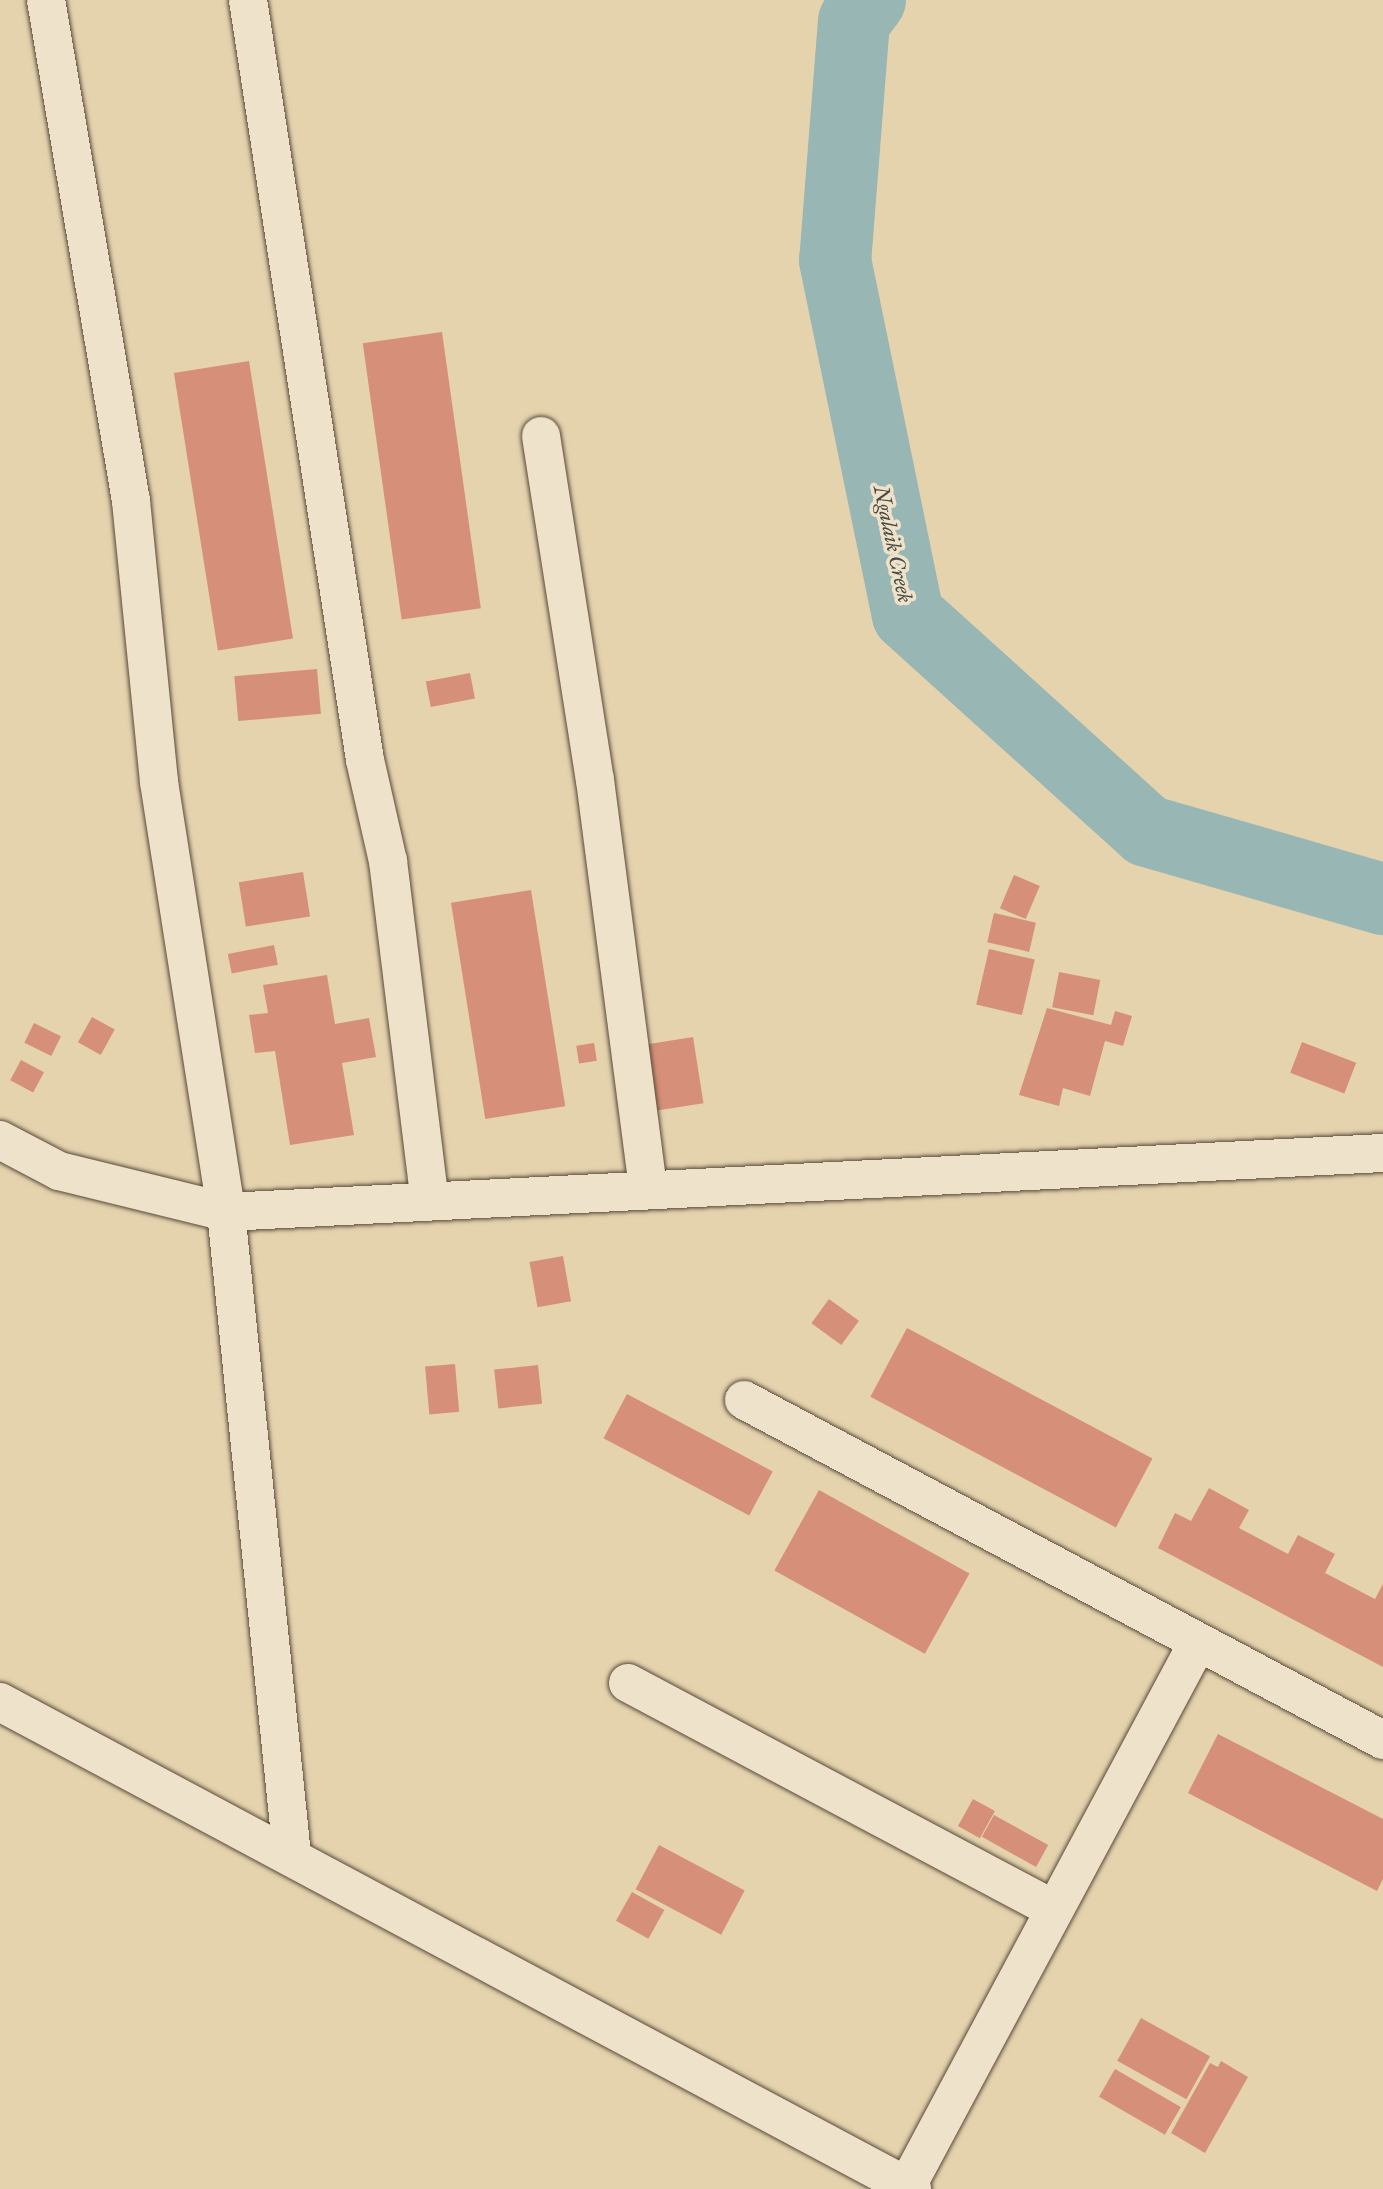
<!DOCTYPE html>
<html>
<head>
<meta charset="utf-8">
<style>
  body { margin:0 }
  #map { position:relative; width:1383px; height:2189px; overflow:hidden; background:#e5d3ae; font-family:"IM FELL Great Primer",serif }
  div>[style] { position:absolute }
  .river>* { height:72px; margin:-36px; padding:0 36px; transform-origin:36px; border-radius:36px; background:#98b6b3 }
  .building>* { inset:0; background:#d68f78; transform-origin:0 0 }
  .roads { filter:drop-shadow(0 0 2px #584a39) drop-shadow(0 0 2px #584a39) }
  .street>* { height:38px; margin:-19px; padding:0 19px; transform-origin:19px; border-radius:19px; background:#eee2ca }
  span { translate:-50% -50%; white-space:nowrap; text-align:center; line-height:1.15; -webkit-text-stroke:7px #eee2ca; paint-order:stroke }
  .water-label { font-size:21px; color:#4a4a42; font-style:italic }
</style>
</head>
<body>
<div id="map">
  <div class="river">
    <div style="left:870px;top:0;width:26px;rotate:127deg"></div>
    <div style="left:854px;top:21px;width:240px;rotate:94.5deg"></div>
    <div style="left:835px;top:260px;width:362px;rotate:78.4deg"></div>
    <div style="left:908px;top:615px;width:322px;rotate:42.1deg"></div>
    <div style="left:1147px;top:831px;width:246px;rotate:16.1deg"></div>
  </div>
  <div class="building">
    <div style="left:442px;top:332px;width:279px;height:80px;rotate:82deg"></div>
    <div style="left:249px;top:361px;width:281px;height:76px;rotate:81deg"></div>
    <div style="left:317px;top:669px;width:45px;height:83px;rotate:85deg"></div>
    <div style="left:470px;top:673px;width:26px;height:45px;rotate:79deg"></div>
    <div style="left:303px;top:872px;width:45px;height:65px;rotate:81deg"></div>
    <div style="left:1014px;top:875px;width:28px;height:36px;rotate:23deg"></div>
    <div style="left:531px;top:890px;width:219px;height:81px;rotate:81deg"></div>
    <div style="left:994px;top:913px;width:43px;height:30px;rotate:13deg"></div>
    <div style="left:274px;top:945px;width:20px;height:47px;rotate:79deg"></div>
    <div style="left:989px;top:949px;width:47px;height:57px;rotate:13deg"></div>
    <div style="left:1059px;top:972px;width:42px;height:36px;rotate:11deg"></div>
    <div style="clip-path:polygon(327px 975px,335px 1024px,369px 1018px,376px 1057px,342px 1063px,354px 1135px,290px 1145px,275px 1051px,255px 1053px,249px 1015px,268px 1013px,263px 985px)"></div>
    <div style="clip-path:polygon(1047px 1008px,1111px 1025px,1115px 1011px,1132px 1016px,1123px 1046px,1105px 1041px,1090px 1096px,1063px 1088px,1059px 1106px,1019px 1095px)"></div>
    <div style="left:92px;top:1017px;width:26px;height:29px;rotate:29deg"></div>
    <div style="left:34px;top:1023px;width:30px;height:22px;rotate:26deg"></div>
    <div style="left:693px;top:1037px;width:67px;height:49px;rotate:81deg"></div>
    <div style="left:1302px;top:1042px;width:58px;height:33px;rotate:21deg"></div>
    <div style="left:594px;top:1043px;width:18px;height:18px;rotate:81deg"></div>
    <div style="left:21px;top:1060px;width:26px;height:23px;rotate:28deg"></div>
    <div style="left:563px;top:1256px;width:46px;height:34px;rotate:80deg"></div>
    <div style="left:829px;top:1299px;width:37px;height:30px;rotate:36deg"></div>
    <div style="left:907px;top:1328px;width:278px;height:78px;rotate:28deg"></div>
    <div style="left:455px;top:1364px;width:48px;height:30px;rotate:85deg"></div>
    <div style="left:538px;top:1365px;width:39px;height:44px;rotate:84deg"></div>
    <div style="left:627px;top:1394px;width:165px;height:50px;rotate:28deg"></div>
    <div style="clip-path:polygon(1209px 1488px,1249px 1510px,1239px 1528px,1288px 1554px,1298px 1535px,1335px 1554px,1325px 1573px,1375px 1599px,1383px 1584px,1383px 1667px,1158px 1548px,1175px 1513px,1191px 1521px)"></div>
    <div style="left:819px;top:1490px;width:172px;height:92px;rotate:29deg"></div>
    <div style="clip-path:polygon(1218px 1734px,1383px 1819px,1383px 1879px,1377px 1891px,1188px 1793px)"></div>
    <div style="left:973px;top:1799px;width:25px;height:31px;rotate:29deg"></div>
    <div style="left:994px;top:1815px;width:62px;height:25px;rotate:29deg"></div>
    <div style="left:659px;top:1845px;width:97px;height:50px;rotate:28deg"></div>
    <div style="left:632px;top:1892px;width:37px;height:33px;rotate:29deg"></div>
    <div style="left:1141px;top:2018px;width:79px;height:49px;rotate:29deg"></div>
    <div style="clip-path:polygon(1221px 2061px,1248px 2077px,1205px 2153px,1171px 2133px,1210px 2063px,1218px 2067px)"></div>
    <div style="left:1115px;top:2069px;width:76px;height:32px;rotate:30deg"></div>
  </div>
  <div class="roads">
    <div class="street">
      <div style="left:46px;top:0;width:508px;rotate:80.37deg"></div>
      <div style="left:131px;top:501px;width:282px;rotate:84.3deg"></div>
      <div style="left:159px;top:782px;width:435px;rotate:81.1deg"></div>
      <div style="left:226px;top:1212px;width:646px;rotate:84.14deg"></div>
      <div style="left:248px;top:0;width:769px;rotate:81.25deg"></div>
      <div style="left:365px;top:760px;width:104px;rotate:77.2deg"></div>
      <div style="left:388px;top:861px;width:343px;rotate:83deg"></div>
      <div style="left:541px;top:436px;width:348px;rotate:81.1deg"></div>
      <div style="left:595px;top:780px;width:413px;rotate:82.6deg"></div>
      <div style="left:0;top:1140px;width:67px;rotate:27.7deg"></div>
      <div style="left:59px;top:1171px;width:172px;rotate:13.8deg"></div>
      <div style="left:226px;top:1212px;width:1159px;rotate:-2.92deg"></div>
      <div style="left:744px;top:1400px;width:724px;rotate:28.02deg"></div>
      <div style="left:628px;top:1683px;width:480px;rotate:28deg"></div>
      <div style="left:0;top:1702px;width:1034px;rotate:28.1deg"></div>
      <div style="left:907px;top:2186px;width:617px;rotate:-61.86deg"></div>
    </div>
  </div>
  <div class="water-label">
    <span style="left:893px;top:544px;rotate:78deg">Ngalaik Creek</span>
  </div>
</div>
</body>
</html>
